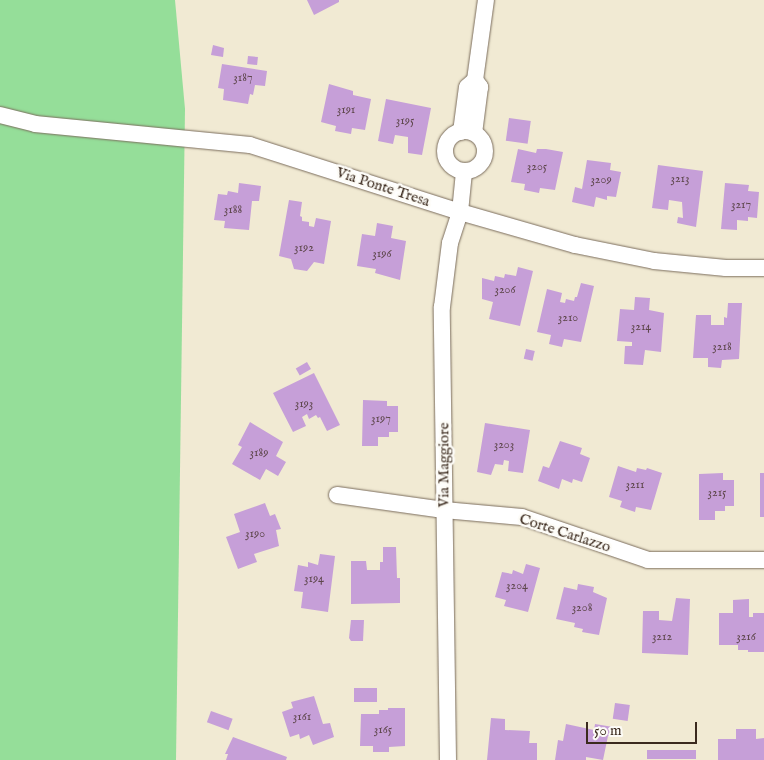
<!DOCTYPE html>
<html>
<head>
<meta charset="utf-8">
<style>
  body { margin:0 }
  #map { position:relative; width:764px; height:760px; overflow:hidden; background:#f1ead3; font-family:"IM FELL English",serif }
  div>[style] { position:absolute }
  .green>* { inset:0; background:#95de99 }
  .building>* { inset:0; background:#c69fd8; transform-origin:0 0 }
  .roads { filter:drop-shadow(0 0 1px #7b6d5d) drop-shadow(0 0 1px #7b6d5d) }
  .minor>* { height:16px; margin:-8px; padding:0 8px; transform-origin:8px; border-radius:8px; background:#fff }
  .minor>.ring { margin:-8px; padding:0; box-sizing:content-box; background:none; border:16px solid #fff; border-radius:50% }
  span { translate:-50% -50%; white-space:nowrap; text-align:center; line-height:1.15; -webkit-text-stroke:5px #fdfcf7; paint-order:stroke }
  .number-label { font-size:12px; color:#5e474c }
  .number-label span { -webkit-text-stroke-width:0 }
  .street-label { font-size:15px; color:#3b2a1e }
  .scale { position:absolute; left:586px; top:722px; width:111px; height:22px; box-sizing:border-box; border:2px solid #3b2a1e; border-top:0; padding-left:6px; font-size:15px; line-height:18px; white-space:nowrap; color:#3b2a1e; -webkit-text-stroke:4px #fdfcf7; paint-order:stroke }
</style>
</head>
<body>
<div id="map">
  <div class="green">
    <div style="clip-path:polygon(0 0,175px 0,185px 109px,176px 760px,0 760px)"></div>
  </div>
  <div class="building">
    <div style="clip-path:polygon(307px 0,339px 0,339px 2px,314px 15px)"></div>
    <div style="clip-path:polygon(213px 45px,224px 48px,223px 57px,211px 55px)"></div>
    <div style="left:248px;top:56px;width:10px;height:8px;rotate:6deg"></div>
    <div style="clip-path:polygon(222px 64px,267px 71px,265px 86px,255px 85px,253px 95px,250px 94px,248px 104px,223px 100px,224px 89px,218px 88px)"></div>
    <div style="clip-path:polygon(329px 84px,353px 91px,353px 95px,371px 99px,365px 130px,352px 128px,351px 134px,335px 131px,336px 126px,321px 122px)"></div>
    <div style="clip-path:polygon(386px 99px,431px 108px,422px 155px,408px 153px,408px 137px,395px 135px,393px 144px,378px 141px)"></div>
    <div style="left:509px;top:118px;width:22px;height:23px;rotate:8deg"></div>
    <div style="clip-path:polygon(518px 149px,536px 153px,537px 149px,546px 149px,563px 152px,555px 190px,540px 188px,539px 193px,524px 190px,525px 184px,511px 182px)"></div>
    <div style="clip-path:polygon(587px 160px,611px 163px,610px 170px,621px 172px,616px 197px,607px 196px,607px 200px,596px 197px,594px 207px,572px 202px,575px 187px,582px 189px)"></div>
    <div style="clip-path:polygon(658px 165px,703px 171px,696px 227px,677px 223px,678px 217px,683px 218px,682px 202px,669px 200px,668px 210px,652px 208px)"></div>
    <div style="clip-path:polygon(239px 183px,261px 186px,259px 201px,252px 201px,249px 230px,224px 228px,225px 221px,214px 220px,218px 194px,227px 195px,228px 191px,238px 193px)"></div>
    <div style="clip-path:polygon(725px 183px,749px 185px,748px 191px,759px 192px,757px 218px,748px 217px,748px 221px,737px 220px,737px 230px,721px 229px)"></div>
    <div style="clip-path:polygon(289px 200px,302px 202px,300px 216px,302px 217px,302px 221px,309px 222px,309px 226px,314px 227px,316px 218px,331px 221px,324px 264px,314px 262px,307px 271px,294px 269px,291px 259px,279px 256px)"></div>
    <div style="clip-path:polygon(377px 223px,393px 226px,391px 238px,406px 241px,400px 280px,375px 273px,376px 269px,357px 266px,362px 234px,375px 236px)"></div>
    <div style="clip-path:polygon(518px 267px,533px 271px,520px 326px,489px 319px,493px 302px,482px 299px,482px 278px,494px 281px,495px 276px,504px 278px,505px 274px,516px 276px)"></div>
    <div style="clip-path:polygon(581px 283px,594px 286px,581px 342px,564px 339px,562px 347px,549px 344px,551px 335px,537px 332px,547px 289px,562px 293px,560px 302px,565px 303px,566px 299px,574px 301px,575px 297px,577px 297px)"></div>
    <div style="clip-path:polygon(635px 297px,650px 298px,649px 310px,664px 313px,661px 352px,645px 350px,643px 365px,624px 364px,625px 346px,632px 346px,632px 342px,617px 341px,620px 309px,634px 310px)"></div>
    <div style="clip-path:polygon(728px 303px,742px 303px,739px 359px,722px 360px,721px 368px,708px 367px,708px 358px,693px 358px,696px 315px,711px 315px,711px 325px,724px 325px,724px 317px,727px 318px)"></div>
    <div style="left:526px;top:349px;width:9px;height:10px;rotate:13deg"></div>
    <div style="left:307px;top:362px;width:8px;height:13px;rotate:60deg"></div>
    <div style="clip-path:polygon(314px 373px,340px 425px,327px 431px,320px 417px,318px 418px,316px 415px,309px 419px,307px 414px,302px 417px,306px 426px,293px 432px,273px 393px)"></div>
    <div style="clip-path:polygon(363px 400px,387px 401px,387px 406px,398px 406px,398px 432px,389px 432px,389px 437px,378px 437px,378px 446px,362px 446px)"></div>
    <div style="clip-path:polygon(250px 422px,283px 442px,276px 456px,286px 462px,278px 476px,266px 469px,260px 480px,232px 464px,242px 447px,238px 445px)"></div>
    <div style="clip-path:polygon(485px 423px,530px 430px,523px 473px,508px 471px,509px 461px,504px 460px,503px 465px,495px 464px,491px 475px,477px 472px)"></div>
    <div style="clip-path:polygon(560px 441px,582px 448px,580px 454px,590px 458px,582px 482px,573px 479px,572px 483px,562px 479px,559px 489px,538px 481px,543px 466px,549px 468px)"></div>
    <div style="clip-path:polygon(618px 466px,636px 472px,637px 468px,646px 470px,647px 468px,662px 473px,651px 510px,636px 507px,635px 512px,620px 507px,622px 501px,609px 497px)"></div>
    <div style="clip-path:polygon(723px 473px,723px 480px,734px 480px,734px 506px,725px 506px,725px 511px,715px 511px,715px 520px,699px 520px,699px 474px)"></div>
    <div style="left:760px;top:473px;width:4px;height:44px"></div>
    <div style="clip-path:polygon(265px 503px,270px 516px,275px 514px,281px 529px,276px 530px,279px 546px,254px 554px,257px 562px,238px 569px,226px 537px,240px 532px,234px 514px)"></div>
    <div style="clip-path:polygon(383px 547px,396px 547px,397px 578px,400px 578px,400px 603px,351px 604px,351px 561px,366px 561px,367px 570px,380px 570px,380px 562px,383px 562px)"></div>
    <div style="clip-path:polygon(320px 554px,335px 556px,328px 612px,301px 608px,303px 592px,294px 591px,298px 565px,308px 567px,308px 562px,318px 565px)"></div>
    <div style="clip-path:polygon(526px 564px,540px 568px,528px 612px,504px 606px,506px 600px,495px 597px,502px 572px,512px 574px,513px 570px,523px 574px)"></div>
    <div style="clip-path:polygon(578px 584px,594px 587px,593px 592px,607px 598px,599px 635px,582px 632px,583px 629px,574px 627px,575px 623px,556px 619px,564px 587px,577px 590px)"></div>
    <div style="clip-path:polygon(676px 598px,690px 599px,688px 655px,642px 653px,643px 611px,659px 611px,659px 620px,672px 621px)"></div>
    <div style="clip-path:polygon(749px 599px,749px 617px,753px 617px,753px 613px,764px 613px,764px 652px,748px 652px,748px 650px,738px 650px,738px 645px,719px 645px,719px 613px,733px 613px,733px 600px)"></div>
    <div style="clip-path:polygon(351px 620px,364px 620px,363px 641px,351px 641px,349px 638px)"></div>
    <div style="left:354px;top:688px;width:23px;height:14px"></div>
    <div style="clip-path:polygon(314px 696px,323px 724px,330px 723px,334px 737px,313px 745px,309px 735px,300px 739px,299px 734px,290px 737px,282px 712px,293px 708px,291px 702px)"></div>
    <div style="left:615px;top:703px;width:15px;height:16px;rotate:8deg"></div>
    <div style="clip-path:polygon(388px 708px,405px 708px,405px 746px,389px 747px,389px 752px,373px 752px,373px 746px,360px 746px,361px 714px,379px 714px,379px 710px,388px 710px)"></div>
    <div style="left:211px;top:711px;width:23px;height:12px;rotate:20deg"></div>
    <div style="clip-path:polygon(491px 718px,505px 719px,505px 730px,530px 731px,529px 743px,537px 743px,537px 760px,487px 760px)"></div>
    <div style="clip-path:polygon(566px 724px,594px 730px,595px 724px,613px 727px,611px 736px,608px 736px,603px 760px,586px 757px,586px 760px,555px 760px,558px 740px,563px 741px)"></div>
    <div style="clip-path:polygon(736px 729px,756px 729px,756px 739px,764px 738px,764px 760px,718px 760px,718px 739px,736px 739px)"></div>
    <div style="clip-path:polygon(233px 737px,287px 757px,286px 760px,226px 760px,228px 754px,225px 754px)"></div>
    <div style="left:696px;top:750px;width:9px;height:49px;rotate:90deg"></div>
  </div>
  <div class="roads">
    <div class="minor">
      <div style="left:475px;top:80px;width:81px;rotate:-82.2deg"></div>
      <div style="left:0;top:115px;width:36px;rotate:14deg"></div>
      <div style="left:35px;top:124px;width:216px;rotate:5.6deg"></div>
      <div style="left:250px;top:145px;width:220px;rotate:17.7deg"></div>
      <div style="left:460px;top:212px;width:120px;rotate:16deg"></div>
      <div style="left:575px;top:245px;width:81px;rotate:11.4deg"></div>
      <div style="left:654px;top:261px;width:72px;rotate:5.6deg"></div>
      <div style="left:726px;top:268px;width:38px"></div>
      <div class="ring" style="left:445px;top:131px;width:24px;height:24px"></div>
      <div style="left:461px;top:132px;width:45px;rotate:-82.4deg"></div>
      <div style="left:467px;top:87px;width:11px;rotate:-41deg"></div>
      <div style="left:475px;top:80px;width:9px;rotate:54deg"></div>
      <div style="left:480px;top:87px;width:46px;rotate:97.4deg"></div>
      <div style="left:337px;top:495px;width:108px;rotate:8deg"></div>
      <div style="left:444px;top:510px;width:78px;rotate:5.1deg"></div>
      <div style="left:522px;top:517px;width:133px;rotate:18.8deg"></div>
      <div style="left:648px;top:560px;width:116px"></div>
      <div style="left:448px;top:760px;width:453px;rotate:-90.8deg"></div>
      <div style="left:442px;top:307px;width:64px;rotate:-82.9deg"></div>
      <div style="left:450px;top:243px;width:33px;rotate:-72deg"></div>
      <div style="left:460px;top:212px;width:40px;rotate:-84.3deg"></div>
    </div>
  </div>
  <div class="number-label">
    <span style="left:243px;top:78px">3187</span>
    <span style="left:346px;top:110px">3191</span>
    <span style="left:405px;top:121px">3195</span>
    <span style="left:537px;top:167px">3205</span>
    <span style="left:680px;top:179px">3213</span>
    <span style="left:601px;top:180px">3209</span>
    <span style="left:741px;top:205px">3217</span>
    <span style="left:233px;top:210px">3188</span>
    <span style="left:304px;top:248px">3192</span>
    <span style="left:382px;top:254px">3196</span>
    <span style="left:505px;top:290px">3206</span>
    <span style="left:568px;top:318px">3210</span>
    <span style="left:641px;top:327px">3214</span>
    <span style="left:722px;top:347px">3218</span>
    <span style="left:304px;top:404px">3193</span>
    <span style="left:381px;top:419px">3197</span>
    <span style="left:504px;top:445px">3203</span>
    <span style="left:259px;top:453px">3189</span>
    <span style="left:635px;top:485px">3211</span>
    <span style="left:717px;top:493px">3215</span>
    <span style="left:255px;top:534px">3190</span>
    <span style="left:314px;top:579px">3194</span>
    <span style="left:517px;top:586px">3204</span>
    <span style="left:582px;top:608px">3208</span>
    <span style="left:662px;top:637px">3212</span>
    <span style="left:746px;top:637px">3216</span>
    <span style="left:302px;top:717px">3161</span>
    <span style="left:383px;top:730px">3165</span>
  </div>
  <div class="street-label">
    <span style="left:383px;top:187px;rotate:18deg">Via Ponte Tresa</span>
    <span style="left:444px;top:465px;rotate:-90deg">Via Maggiore</span>
    <span style="left:565px;top:533px;rotate:18deg">Corte Carlazzo</span>
  </div>
  <div class="scale">50 m</div>
</div>
</body>
</html>
